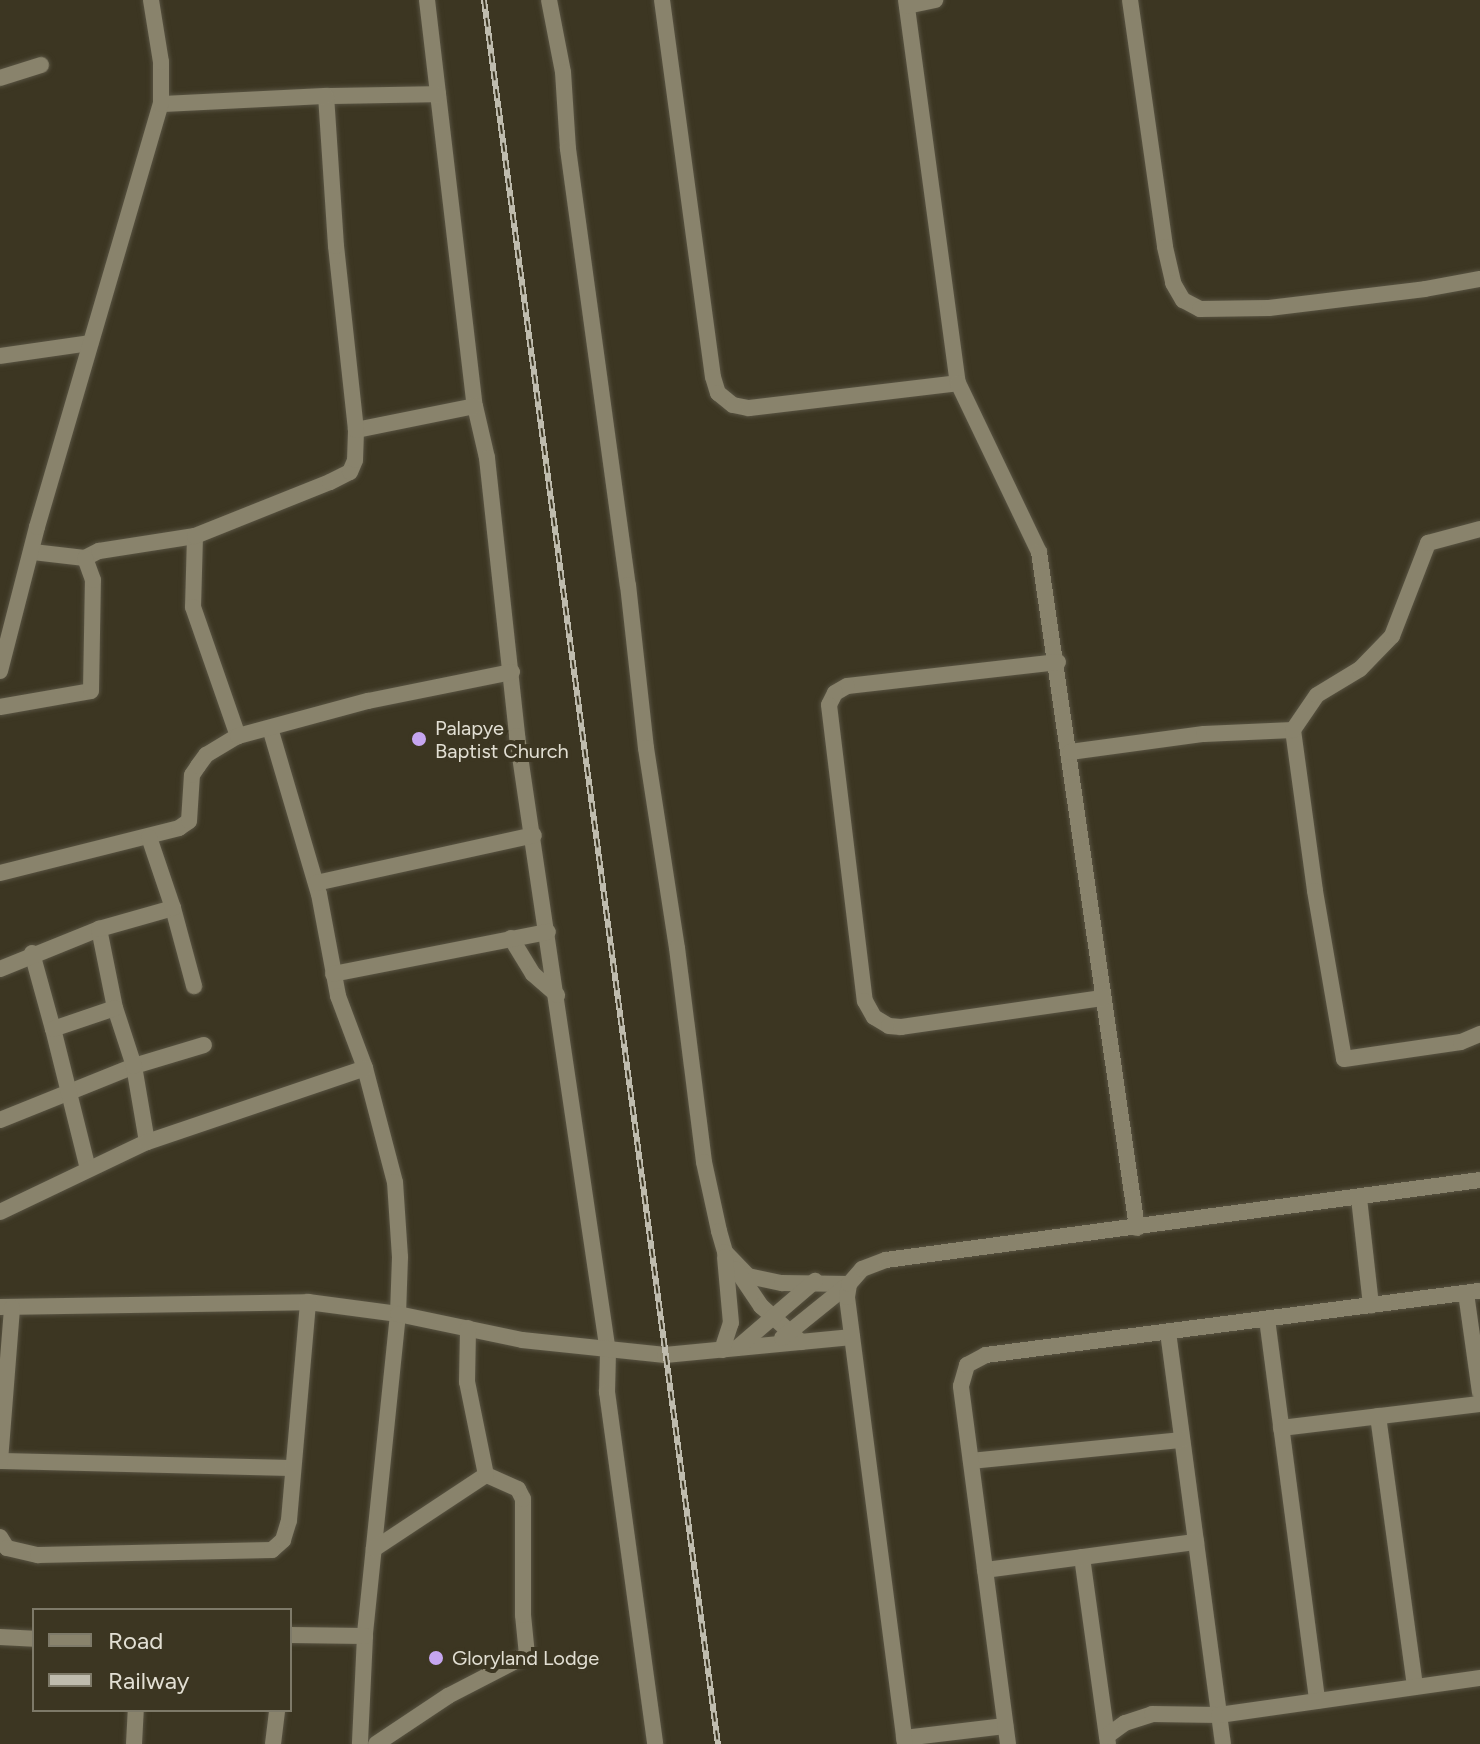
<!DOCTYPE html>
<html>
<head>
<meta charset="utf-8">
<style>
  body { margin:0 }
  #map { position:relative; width:1480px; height:1744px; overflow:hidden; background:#3c3622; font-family:Figtree,sans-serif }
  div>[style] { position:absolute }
  .roads { filter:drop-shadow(0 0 2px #585342) drop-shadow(0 0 2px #585342) }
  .minor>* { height:16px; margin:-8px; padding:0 8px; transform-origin:8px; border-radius:8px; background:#89836c }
  .rail>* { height:6px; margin-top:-3px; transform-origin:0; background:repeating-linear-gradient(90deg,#3c3622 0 9px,#bfbcae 0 18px); box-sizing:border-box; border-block:2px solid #bfbcae }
  .dots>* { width:22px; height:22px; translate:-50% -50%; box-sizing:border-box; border:4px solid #3c3622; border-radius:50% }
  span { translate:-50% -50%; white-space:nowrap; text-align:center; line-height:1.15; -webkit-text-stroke:8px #3c3622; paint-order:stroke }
  .poi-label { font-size:20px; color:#e2dfd3 }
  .left { translate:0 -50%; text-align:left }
  .legend { position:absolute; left:32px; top:1608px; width:260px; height:104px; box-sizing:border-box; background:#3c3622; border:2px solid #7e7a69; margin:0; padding:10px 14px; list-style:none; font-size:24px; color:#e2dfd3 }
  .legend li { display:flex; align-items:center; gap:16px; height:40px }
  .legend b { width:40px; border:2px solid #7e7a69 }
</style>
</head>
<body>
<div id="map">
  <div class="roads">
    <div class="minor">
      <div style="left:427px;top:0;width:409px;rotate:83.3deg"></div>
      <div style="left:475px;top:406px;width:53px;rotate:77deg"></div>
      <div style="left:487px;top:458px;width:280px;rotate:83.8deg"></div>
      <div style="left:517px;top:736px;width:623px;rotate:81.6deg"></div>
      <div style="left:608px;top:1352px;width:40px;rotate:91.4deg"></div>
      <div style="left:607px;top:1392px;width:355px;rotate:82.2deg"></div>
      <div style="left:549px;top:0;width:73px;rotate:79deg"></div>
      <div style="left:563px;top:72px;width:77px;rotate:86.3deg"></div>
      <div style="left:568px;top:149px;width:440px;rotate:82.2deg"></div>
      <div style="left:628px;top:585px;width:164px;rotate:83.7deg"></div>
      <div style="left:646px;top:748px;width:202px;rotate:81.2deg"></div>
      <div style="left:677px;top:948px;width:216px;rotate:82.8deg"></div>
      <div style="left:704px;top:1162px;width:71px;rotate:77.7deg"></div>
      <div style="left:719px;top:1231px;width:22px;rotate:74deg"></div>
      <div style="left:725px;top:1252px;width:33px;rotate:46deg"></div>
      <div style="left:748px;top:1276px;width:35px;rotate:12deg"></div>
      <div style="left:782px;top:1283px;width:67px;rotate:0.9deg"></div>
      <div style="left:662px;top:0;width:380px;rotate:82.3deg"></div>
      <div style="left:713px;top:377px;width:17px;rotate:73deg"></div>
      <div style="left:718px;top:393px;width:19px;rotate:39deg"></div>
      <div style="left:733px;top:405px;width:16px;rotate:11deg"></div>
      <div style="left:749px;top:408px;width:210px;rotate:-6.8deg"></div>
      <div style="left:906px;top:0;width:387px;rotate:82.3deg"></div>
      <div style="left:958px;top:383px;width:187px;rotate:64.4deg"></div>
      <div style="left:1039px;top:552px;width:683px;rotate:81.75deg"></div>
      <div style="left:1130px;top:0;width:249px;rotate:81.9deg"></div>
      <div style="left:1165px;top:247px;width:37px;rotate:77deg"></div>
      <div style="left:1173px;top:283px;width:20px;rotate:60deg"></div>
      <div style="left:1183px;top:300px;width:19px;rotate:28deg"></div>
      <div style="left:1200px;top:309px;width:69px;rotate:-0.8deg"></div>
      <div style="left:1269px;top:308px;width:157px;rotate:-6.9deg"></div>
      <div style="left:1425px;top:289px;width:56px;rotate:-10.3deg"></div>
      <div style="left:907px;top:6px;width:29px;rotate:-12deg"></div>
      <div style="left:0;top:78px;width:43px;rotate:-17.6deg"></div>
      <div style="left:326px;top:96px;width:112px;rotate:-1deg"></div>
      <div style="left:0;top:356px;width:91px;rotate:-8.2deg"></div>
      <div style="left:356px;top:430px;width:121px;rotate:-11.4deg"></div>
      <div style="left:195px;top:536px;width:71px;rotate:91.6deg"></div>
      <div style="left:193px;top:607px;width:137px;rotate:70.8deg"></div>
      <div style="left:33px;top:552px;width:52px;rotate:6.6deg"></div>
      <div style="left:85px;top:558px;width:16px;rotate:-27deg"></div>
      <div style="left:99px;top:551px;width:97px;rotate:-8.9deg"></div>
      <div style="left:195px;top:536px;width:145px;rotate:-21.8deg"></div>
      <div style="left:330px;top:482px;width:22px;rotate:-27deg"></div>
      <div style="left:350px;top:472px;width:13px;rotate:-67deg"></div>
      <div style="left:355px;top:460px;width:30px;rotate:-88deg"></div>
      <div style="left:356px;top:430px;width:185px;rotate:-96.2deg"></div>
      <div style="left:336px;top:246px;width:150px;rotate:-93.8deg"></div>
      <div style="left:326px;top:96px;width:165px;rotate:177.2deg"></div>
      <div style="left:1058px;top:662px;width:212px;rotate:173.5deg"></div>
      <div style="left:847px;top:686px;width:14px;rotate:150deg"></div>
      <div style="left:835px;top:693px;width:13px;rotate:117deg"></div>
      <div style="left:829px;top:705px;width:298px;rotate:83.1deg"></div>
      <div style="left:865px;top:1001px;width:18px;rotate:61deg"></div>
      <div style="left:874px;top:1017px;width:17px;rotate:31deg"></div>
      <div style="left:889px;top:1026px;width:12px;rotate:5deg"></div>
      <div style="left:901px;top:1027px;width:204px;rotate:-8.2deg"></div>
      <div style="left:0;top:671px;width:149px;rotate:-75.6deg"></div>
      <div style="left:37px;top:527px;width:441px;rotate:-73.7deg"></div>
      <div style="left:161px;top:104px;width:42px;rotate:-90deg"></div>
      <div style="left:161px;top:62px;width:63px;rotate:-99.2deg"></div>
      <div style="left:0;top:707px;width:92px;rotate:-10deg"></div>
      <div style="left:91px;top:691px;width:111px;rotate:-89deg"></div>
      <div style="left:93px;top:580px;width:23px;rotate:-110deg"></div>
      <div style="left:270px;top:728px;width:173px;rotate:73.6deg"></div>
      <div style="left:319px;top:894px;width:104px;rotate:79.4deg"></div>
      <div style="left:338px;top:996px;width:77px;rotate:69.4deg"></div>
      <div style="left:365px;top:1068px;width:118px;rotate:75.3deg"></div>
      <div style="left:395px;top:1182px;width:75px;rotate:86.2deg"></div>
      <div style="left:400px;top:1257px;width:57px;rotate:92deg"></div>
      <div style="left:398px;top:1314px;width:324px;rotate:95.9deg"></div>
      <div style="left:365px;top:1636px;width:108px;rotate:92.7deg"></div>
      <div style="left:1293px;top:730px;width:162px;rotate:82.2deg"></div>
      <div style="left:1315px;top:891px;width:170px;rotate:80.2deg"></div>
      <div style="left:1344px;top:1059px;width:118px;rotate:-8.3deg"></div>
      <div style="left:1461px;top:1042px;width:21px;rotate:-23deg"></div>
      <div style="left:1070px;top:752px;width:135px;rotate:-7.7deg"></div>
      <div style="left:1204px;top:734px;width:89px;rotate:-2.6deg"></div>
      <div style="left:1293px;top:730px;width:42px;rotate:-55.6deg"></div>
      <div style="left:1317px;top:695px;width:50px;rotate:-31.2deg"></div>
      <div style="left:1360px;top:669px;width:46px;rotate:-45.9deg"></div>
      <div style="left:1392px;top:636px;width:100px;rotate:-68.8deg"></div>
      <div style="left:1428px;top:543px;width:54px;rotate:-15.1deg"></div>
      <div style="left:0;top:873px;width:185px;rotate:-14.1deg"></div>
      <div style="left:179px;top:828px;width:12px;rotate:-35deg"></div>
      <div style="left:189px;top:821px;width:46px;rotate:-86.3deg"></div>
      <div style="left:192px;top:775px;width:11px;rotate:-56deg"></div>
      <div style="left:198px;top:766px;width:14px;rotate:-54deg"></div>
      <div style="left:206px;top:755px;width:37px;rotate:-31deg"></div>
      <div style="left:238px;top:736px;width:135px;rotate:-15.1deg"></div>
      <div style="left:368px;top:701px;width:147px;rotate:-11.4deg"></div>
      <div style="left:316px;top:883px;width:223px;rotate:-12.4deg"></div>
      <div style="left:173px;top:908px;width:81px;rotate:74.9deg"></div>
      <div style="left:511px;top:938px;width:42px;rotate:58.6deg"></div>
      <div style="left:533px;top:974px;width:32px;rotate:41deg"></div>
      <div style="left:32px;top:953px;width:79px;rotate:74.6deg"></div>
      <div style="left:0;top:969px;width:107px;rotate:-22deg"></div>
      <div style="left:333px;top:974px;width:219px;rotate:-11.1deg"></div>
      <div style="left:0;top:1120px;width:144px;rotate:-21.9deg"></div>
      <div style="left:134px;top:1066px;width:73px;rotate:-16.7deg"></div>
      <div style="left:147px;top:1142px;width:77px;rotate:-99.7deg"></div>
      <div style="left:134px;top:1066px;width:61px;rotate:-108.1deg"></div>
      <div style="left:115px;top:1008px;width:81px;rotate:-101.4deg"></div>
      <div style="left:99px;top:929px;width:77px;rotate:-15.8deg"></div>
      <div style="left:173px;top:908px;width:75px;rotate:-108.7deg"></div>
      <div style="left:88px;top:1169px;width:144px;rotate:-104deg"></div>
      <div style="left:53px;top:1029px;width:65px;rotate:-18.7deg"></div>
      <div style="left:1359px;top:1198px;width:108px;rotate:83.6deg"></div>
      <div style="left:0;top:1212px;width:163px;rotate:-25.5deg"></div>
      <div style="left:147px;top:1142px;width:230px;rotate:-18.7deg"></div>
      <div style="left:736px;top:1269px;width:45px;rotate:56deg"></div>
      <div style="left:761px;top:1306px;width:54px;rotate:42deg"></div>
      <div style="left:1466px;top:1293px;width:100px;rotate:82deg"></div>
      <div style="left:0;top:1307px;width:308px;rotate:-0.9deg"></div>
      <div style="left:308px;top:1302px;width:91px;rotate:7.6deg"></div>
      <div style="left:398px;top:1314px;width:127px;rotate:11.8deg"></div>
      <div style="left:522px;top:1340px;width:144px;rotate:6deg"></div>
      <div style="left:665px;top:1355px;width:188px;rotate:-5.5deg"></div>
      <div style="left:1267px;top:1319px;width:385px;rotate:82.5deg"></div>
      <div style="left:1168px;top:1332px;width:416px;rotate:82.4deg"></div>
      <div style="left:782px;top:1338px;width:86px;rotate:-38.9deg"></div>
      <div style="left:737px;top:1348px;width:103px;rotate:-40.7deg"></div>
      <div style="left:722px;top:1350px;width:28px;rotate:-72deg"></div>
      <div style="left:731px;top:1323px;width:66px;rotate:-95.2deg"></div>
      <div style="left:1378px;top:1416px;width:273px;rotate:82.2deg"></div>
      <div style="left:1281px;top:1428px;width:200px;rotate:-6.9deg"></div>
      <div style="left:0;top:1461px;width:293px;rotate:1.4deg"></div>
      <div style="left:0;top:1461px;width:154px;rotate:-85.5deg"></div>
      <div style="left:971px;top:1461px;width:212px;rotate:-5.7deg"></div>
      <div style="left:0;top:1537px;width:13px;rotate:58deg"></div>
      <div style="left:7px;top:1548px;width:32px;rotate:13deg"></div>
      <div style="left:38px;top:1555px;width:234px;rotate:-1.2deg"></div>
      <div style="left:272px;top:1550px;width:15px;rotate:-42deg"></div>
      <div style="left:283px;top:1540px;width:21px;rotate:-73deg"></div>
      <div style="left:289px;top:1520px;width:219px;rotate:-85deg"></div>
      <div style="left:374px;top:1549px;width:134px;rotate:-33.5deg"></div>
      <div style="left:1082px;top:1557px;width:189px;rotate:82.1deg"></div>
      <div style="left:985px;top:1570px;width:213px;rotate:-7.6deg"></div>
      <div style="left:290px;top:1635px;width:75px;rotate:0.8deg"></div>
      <div style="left:0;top:1637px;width:34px;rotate:3deg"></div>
      <div style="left:1107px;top:1736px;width:22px;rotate:-36deg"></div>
      <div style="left:1125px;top:1723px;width:28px;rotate:-18deg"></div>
      <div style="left:1152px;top:1714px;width:67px;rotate:0.9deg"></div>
      <div style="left:1219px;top:1715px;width:264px;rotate:-8.1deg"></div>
      <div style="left:904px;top:1738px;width:102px;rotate:-6.8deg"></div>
      <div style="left:134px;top:1744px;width:34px;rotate:-87deg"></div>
      <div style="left:273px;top:1744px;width:34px;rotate:-83deg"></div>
      <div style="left:376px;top:1744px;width:87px;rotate:-33.7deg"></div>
      <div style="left:448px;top:1696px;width:89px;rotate:-27.4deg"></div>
      <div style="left:527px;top:1655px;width:40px;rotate:-95.7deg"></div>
      <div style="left:523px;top:1615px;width:116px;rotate:-90deg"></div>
      <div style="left:523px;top:1499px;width:11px;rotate:-117deg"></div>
      <div style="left:518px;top:1489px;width:35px;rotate:-156deg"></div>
      <div style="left:486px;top:1475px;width:95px;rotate:-101.5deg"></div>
      <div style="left:467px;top:1382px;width:54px;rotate:-88.9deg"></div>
      <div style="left:905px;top:1744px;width:451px;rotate:-97.4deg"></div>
      <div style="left:847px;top:1297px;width:13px;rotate:-81deg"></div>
      <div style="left:849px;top:1284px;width:20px;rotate:-49deg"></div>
      <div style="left:862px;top:1269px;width:26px;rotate:-21deg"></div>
      <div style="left:886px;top:1260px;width:599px;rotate:-7.67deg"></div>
      <div style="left:1008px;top:1744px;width:361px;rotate:-97.5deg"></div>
      <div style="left:961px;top:1386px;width:22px;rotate:-74deg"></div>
      <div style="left:967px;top:1365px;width:21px;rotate:-28deg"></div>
      <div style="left:986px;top:1355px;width:498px;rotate:-7.4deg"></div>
    </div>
  </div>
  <div class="rail">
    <div style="left:484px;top:0;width:1760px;rotate:82.36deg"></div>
  </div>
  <div class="dots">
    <div style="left:419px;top:739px;background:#c6a6f0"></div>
    <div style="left:436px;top:1658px;background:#c6a6f0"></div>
  </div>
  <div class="poi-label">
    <span class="left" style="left:435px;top:740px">Palapye<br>Baptist Church</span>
    <span class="left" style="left:452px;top:1658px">Gloryland Lodge</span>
  </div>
  <ul class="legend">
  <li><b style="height:10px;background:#89836c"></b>Road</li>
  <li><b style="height:10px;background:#bfbcae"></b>Railway</li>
  </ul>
</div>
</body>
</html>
